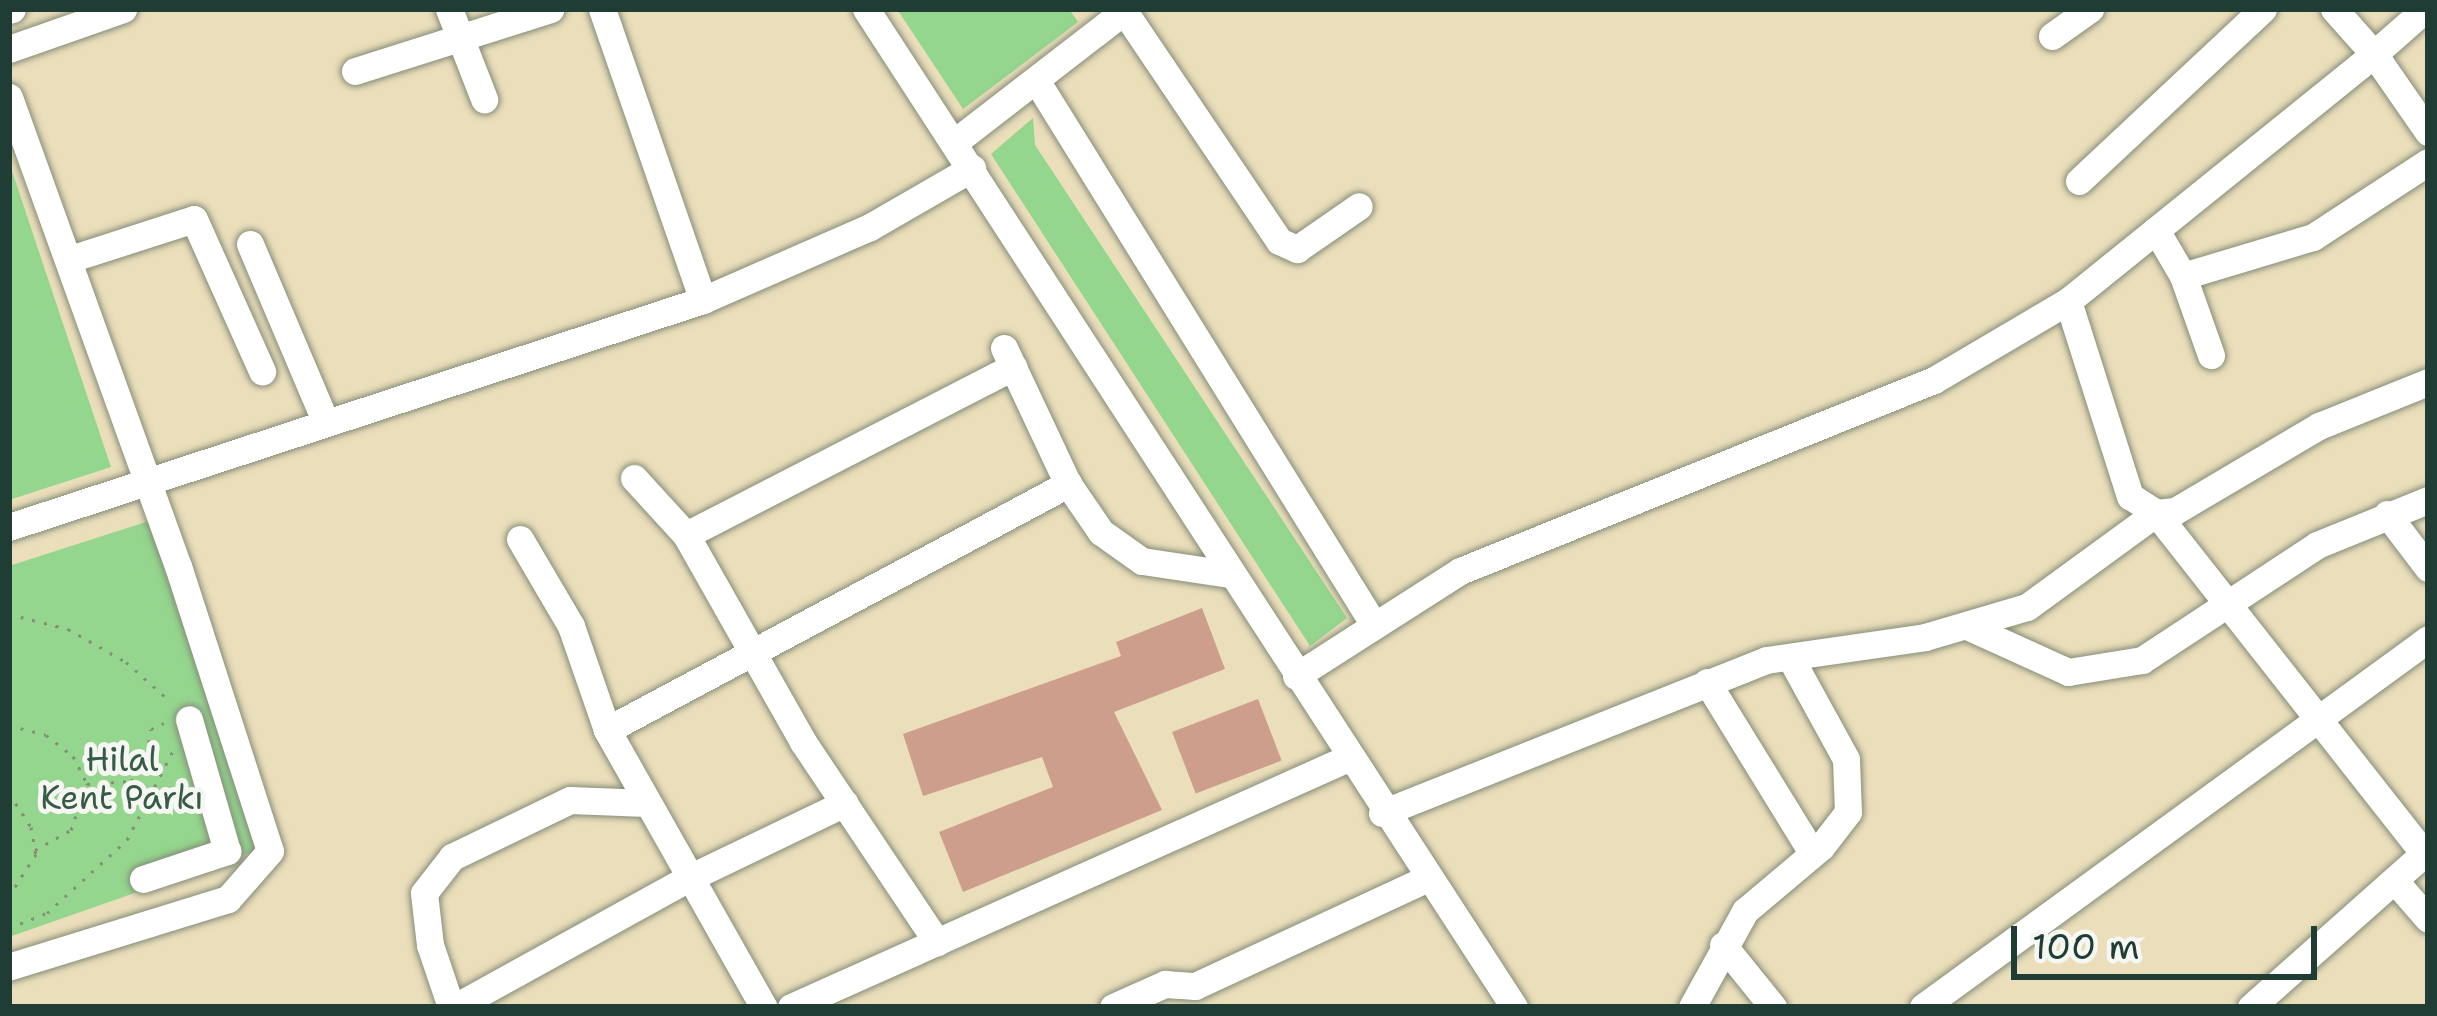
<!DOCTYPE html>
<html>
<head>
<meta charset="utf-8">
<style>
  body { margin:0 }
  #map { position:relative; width:2437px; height:1016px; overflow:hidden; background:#ebdebb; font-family:"Shantell Sans",sans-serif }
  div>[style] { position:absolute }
  .green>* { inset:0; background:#94d68e }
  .building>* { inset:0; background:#cc9e8b; transform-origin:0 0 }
  .path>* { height:3px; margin-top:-1.5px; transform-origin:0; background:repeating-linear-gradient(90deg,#858e78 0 3px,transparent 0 12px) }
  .roads { filter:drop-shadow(0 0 3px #858e78) drop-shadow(0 0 3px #858e78) }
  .minor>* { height:27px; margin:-13.5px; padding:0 13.5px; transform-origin:13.5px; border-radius:13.5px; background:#fff }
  span { translate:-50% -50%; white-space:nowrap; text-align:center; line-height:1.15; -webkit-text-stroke:10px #f6f6f2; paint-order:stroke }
  .park-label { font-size:33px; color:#365c46 }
  .frame { position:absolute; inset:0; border:12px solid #1f3d34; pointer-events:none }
  .scale { position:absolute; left:2011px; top:926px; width:306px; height:54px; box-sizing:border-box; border:6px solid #1f3d34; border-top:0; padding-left:15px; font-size:36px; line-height:42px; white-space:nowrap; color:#1f3d34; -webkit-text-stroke:9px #f6f6f2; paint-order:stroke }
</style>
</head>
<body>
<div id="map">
  <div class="green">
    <div style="clip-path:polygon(897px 9px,1069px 9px,1078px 22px,963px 109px)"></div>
    <div style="clip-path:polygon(1033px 118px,1035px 145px,1347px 618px,1310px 646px,991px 154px)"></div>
    <div style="clip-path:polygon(9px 162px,111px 467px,9px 500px)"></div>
    <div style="clip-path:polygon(152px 520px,263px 848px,9px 937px,9px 566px)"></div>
  </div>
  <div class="building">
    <div style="clip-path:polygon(1202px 608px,1225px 669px,1114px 712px,1162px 810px,963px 892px,939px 832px,1053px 787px,1042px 757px,923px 796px,903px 734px,1121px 656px,1116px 642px)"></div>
    <div style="left:1258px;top:699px;width:66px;height:92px;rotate:69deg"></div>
  </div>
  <div class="path">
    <div style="left:9px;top:614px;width:61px;rotate:14.3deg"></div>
    <div style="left:68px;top:629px;width:67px;rotate:29.6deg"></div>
    <div style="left:126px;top:662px;width:60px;rotate:41.6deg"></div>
    <div style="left:9px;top:725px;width:38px;rotate:15deg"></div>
    <div style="left:46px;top:735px;width:34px;rotate:38deg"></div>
    <div style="left:73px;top:756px;width:30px;rotate:63deg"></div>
    <div style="left:9px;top:793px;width:40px;rotate:57.1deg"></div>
    <div style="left:31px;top:827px;width:27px;rotate:80deg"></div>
    <div style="left:36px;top:854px;width:50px;rotate:122.7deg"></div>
    <div style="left:35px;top:850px;width:41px;rotate:-29.1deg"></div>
    <div style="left:71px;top:830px;width:49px;rotate:-70.8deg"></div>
    <div style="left:87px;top:784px;width:44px;rotate:-3.9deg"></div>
    <div style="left:131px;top:781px;width:21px;rotate:-47deg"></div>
    <div style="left:145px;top:766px;width:37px;rotate:-81deg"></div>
    <div style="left:151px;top:729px;width:14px;rotate:-25deg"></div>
    <div style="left:9px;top:928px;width:41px;rotate:-21.5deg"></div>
    <div style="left:47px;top:913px;width:108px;rotate:-42.4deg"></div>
    <div style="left:127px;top:840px;width:100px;rotate:-62.7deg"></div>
  </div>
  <div class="roads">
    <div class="minor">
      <div style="left:449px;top:9px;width:97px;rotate:68.7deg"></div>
      <div style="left:602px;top:9px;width:308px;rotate:70.9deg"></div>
      <div style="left:866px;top:9px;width:1190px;rotate:57deg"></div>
      <div style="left:2334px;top:9px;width:60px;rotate:48.4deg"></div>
      <div style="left:2374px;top:54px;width:68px;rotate:-41.4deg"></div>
      <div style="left:9px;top:10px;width:3px;rotate:-18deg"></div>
      <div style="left:1124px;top:11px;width:277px;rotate:56deg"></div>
      <div style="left:1279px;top:241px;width:20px;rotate:24deg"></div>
      <div style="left:1297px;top:249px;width:75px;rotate:-34.7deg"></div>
      <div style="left:2052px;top:36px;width:47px;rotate:-35.4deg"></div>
      <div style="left:9px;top:49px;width:121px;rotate:-19.3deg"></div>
      <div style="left:355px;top:71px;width:205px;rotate:-17.6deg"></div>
      <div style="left:1036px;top:80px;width:641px;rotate:58.19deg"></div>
      <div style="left:9px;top:97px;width:499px;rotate:70.2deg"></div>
      <div style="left:178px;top:566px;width:299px;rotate:72.1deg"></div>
      <div style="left:270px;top:851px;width:64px;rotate:131.2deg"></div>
      <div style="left:228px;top:899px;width:229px;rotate:162.8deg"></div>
      <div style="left:956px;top:141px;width:216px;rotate:-37.7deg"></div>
      <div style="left:2079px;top:181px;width:252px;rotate:-43.1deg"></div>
      <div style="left:2156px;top:230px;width:53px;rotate:59.6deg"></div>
      <div style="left:2183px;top:276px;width:136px;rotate:-16.7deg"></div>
      <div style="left:2313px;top:237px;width:137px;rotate:-33.1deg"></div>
      <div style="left:250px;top:244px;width:192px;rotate:67deg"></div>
      <div style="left:70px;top:259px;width:130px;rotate:-17.9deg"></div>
      <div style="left:194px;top:219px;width:167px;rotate:65.9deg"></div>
      <div style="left:2183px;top:276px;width:84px;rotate:70.5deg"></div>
      <div style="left:2068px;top:301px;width:393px;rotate:-38.9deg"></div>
      <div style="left:2374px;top:54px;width:95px;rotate:55.3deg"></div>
      <div style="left:1004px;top:348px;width:150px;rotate:64.8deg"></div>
      <div style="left:1068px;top:484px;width:58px;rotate:55.5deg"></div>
      <div style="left:1101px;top:532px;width:50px;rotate:35.3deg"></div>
      <div style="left:1142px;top:561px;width:88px;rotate:8.5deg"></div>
      <div style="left:634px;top:478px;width:77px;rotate:47.6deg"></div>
      <div style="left:686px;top:535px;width:238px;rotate:60.5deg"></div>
      <div style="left:803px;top:742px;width:241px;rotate:56.2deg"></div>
      <div style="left:2387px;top:514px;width:68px;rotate:52.8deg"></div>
      <div style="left:9px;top:527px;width:730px;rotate:-18.11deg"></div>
      <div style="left:703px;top:300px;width:182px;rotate:-23.6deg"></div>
      <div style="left:870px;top:227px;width:118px;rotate:-30deg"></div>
      <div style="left:686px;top:535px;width:368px;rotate:-27.2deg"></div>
      <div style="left:520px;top:539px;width:101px;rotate:59.6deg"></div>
      <div style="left:571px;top:626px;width:110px;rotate:70.9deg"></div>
      <div style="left:607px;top:730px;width:318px;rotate:60.5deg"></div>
      <div style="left:1969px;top:627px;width:109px;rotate:24.4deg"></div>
      <div style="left:2068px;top:672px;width:75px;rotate:-9.2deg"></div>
      <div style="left:2142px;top:660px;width:209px;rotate:-33.3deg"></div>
      <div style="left:2317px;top:545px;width:120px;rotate:-22.1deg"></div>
      <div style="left:1296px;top:676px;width:195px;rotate:-32.6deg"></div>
      <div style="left:1460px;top:571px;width:511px;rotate:-21.95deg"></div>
      <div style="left:1934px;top:380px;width:156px;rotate:-30.5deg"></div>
      <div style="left:2068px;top:301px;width:205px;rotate:72.4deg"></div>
      <div style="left:2130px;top:496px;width:31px;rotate:33deg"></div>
      <div style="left:2156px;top:513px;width:434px;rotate:51.8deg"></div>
      <div style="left:1707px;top:682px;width:201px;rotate:58.4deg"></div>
      <div style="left:607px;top:730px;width:523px;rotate:-28.09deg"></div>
      <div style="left:1382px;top:813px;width:413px;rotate:-21.7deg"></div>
      <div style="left:1766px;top:660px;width:161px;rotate:-8.2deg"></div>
      <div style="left:1925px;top:637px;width:106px;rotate:-16.4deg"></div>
      <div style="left:2027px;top:607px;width:160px;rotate:-36.1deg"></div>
      <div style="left:2156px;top:513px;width:19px;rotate:-6deg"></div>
      <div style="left:2175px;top:511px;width:167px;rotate:-30.6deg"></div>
      <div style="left:2319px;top:426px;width:118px;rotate:-22deg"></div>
      <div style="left:143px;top:879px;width:89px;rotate:-18.4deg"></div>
      <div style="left:227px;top:851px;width:137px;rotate:-106.1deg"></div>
      <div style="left:2395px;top:881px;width:50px;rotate:49deg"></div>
      <div style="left:1723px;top:945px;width:80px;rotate:51.1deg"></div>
      <div style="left:451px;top:1007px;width:65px;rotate:-108.7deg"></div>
      <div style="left:430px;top:945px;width:52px;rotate:-96.6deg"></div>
      <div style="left:424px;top:893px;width:46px;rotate:-52.1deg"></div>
      <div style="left:452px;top:857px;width:131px;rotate:-25.8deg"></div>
      <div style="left:570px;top:800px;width:76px;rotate:2.3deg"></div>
      <div style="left:455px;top:1007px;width:265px;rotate:-28.9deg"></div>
      <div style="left:687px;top:879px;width:175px;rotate:-25.7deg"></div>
      <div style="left:791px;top:1007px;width:608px;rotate:-24.08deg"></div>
      <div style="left:1113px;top:1007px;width:57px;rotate:-23.9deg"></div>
      <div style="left:1165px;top:984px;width:30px;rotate:4deg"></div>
      <div style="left:1195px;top:986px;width:255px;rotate:-24.9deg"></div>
      <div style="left:1692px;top:1007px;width:110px;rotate:-61.1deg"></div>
      <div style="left:1745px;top:911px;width:99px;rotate:-40.1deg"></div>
      <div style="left:1821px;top:847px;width:44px;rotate:-52.4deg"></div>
      <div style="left:1848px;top:812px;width:53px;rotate:-92.2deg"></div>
      <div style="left:1846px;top:759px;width:116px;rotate:-118.8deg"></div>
      <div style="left:1923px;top:1007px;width:625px;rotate:-36.08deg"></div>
      <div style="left:2251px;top:1007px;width:237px;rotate:-41.6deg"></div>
    </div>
  </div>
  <div class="park-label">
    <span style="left:122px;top:779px">Hilal<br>Kent Parkı</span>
  </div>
  <div class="frame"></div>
  <div class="scale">100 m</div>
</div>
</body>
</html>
